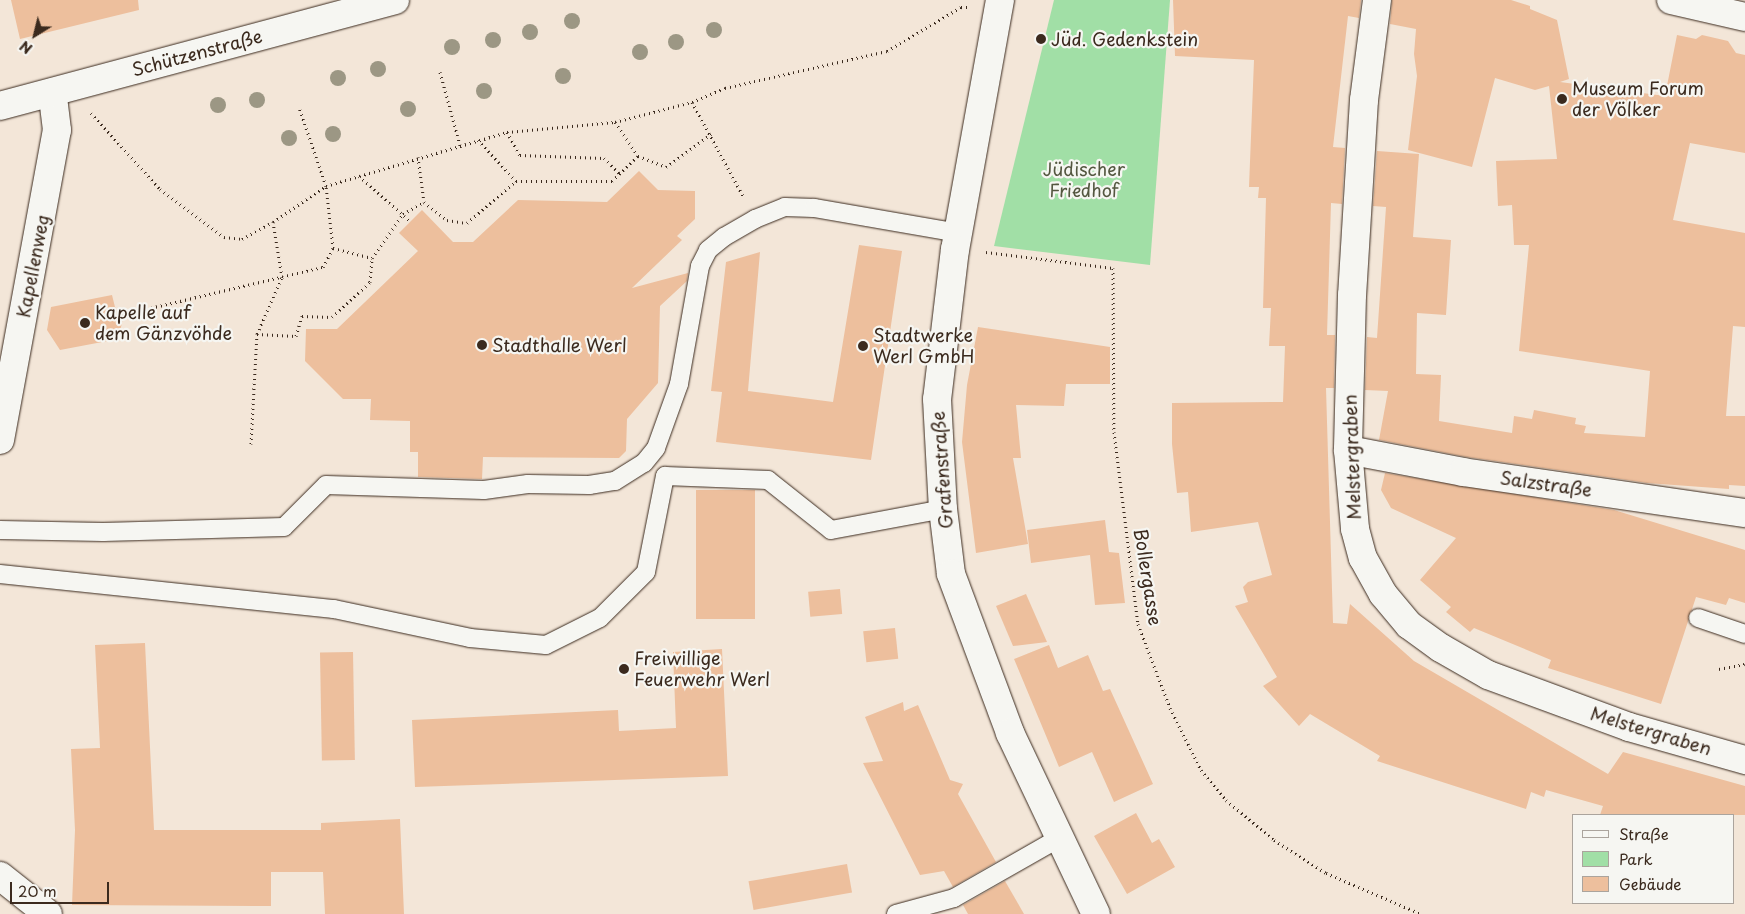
<!DOCTYPE html>
<html>
<head>
<meta charset="utf-8">
<style>
  body { margin:0 }
  #map { position:relative; width:1745px; height:914px; overflow:hidden; background:#f3e6d8; font-family:"Playpen Sans",sans-serif }
  div>[style] { position:absolute }
  .green>* { inset:0; background:#a1dfa6 }
  .building>* { inset:0; background:#edbf9d; transform-origin:0 0 }
  .path>* { height:3px; margin-top:-1.5px; transform-origin:0; background:repeating-linear-gradient(90deg,#3b2a1e 0 1px,transparent 0 5px) }
  .roads { filter:drop-shadow(0 0 1px #3b2a1e) drop-shadow(0 0 1px #3b2a1e) }
  .service>* { height:18px; margin:-9px; padding:0 9px; transform-origin:9px; border-radius:9px; background:#f6f6f2 }
  .minor>* { height:28px; margin:-14px; padding:0 14px; transform-origin:14px; border-radius:14px; background:#f6f6f2 }
  .secondary>* { height:28px; margin:-14px; padding:0 14px; transform-origin:14px; border-radius:14px; background:#f6f6f2 }
  .trees>* { width:16px; height:16px; margin:-8px; border-radius:50%; background:#9c9784 }
  .dots>* { width:14px; height:14px; translate:-50% -50%; box-sizing:border-box; border:2px solid #f6f6f2; border-radius:50% }
  span { translate:-50% -50%; white-space:nowrap; text-align:center; line-height:1.15; -webkit-text-stroke:4.5px #f6f6f2; paint-order:stroke }
  .poi-label { font-size:18px; color:#3b2a1e }
  .left { translate:0 -50%; text-align:left }
  .street-label { font-size:18px; color:#3b2a1e }
  .park-label { font-size:18px; color:#545740 }
  .legend { position:absolute; left:1572px; top:814px; width:162px; height:90px; box-sizing:border-box; background:#f6f6f2; border:1px solid #aba49d; margin:0; padding:6px 9px; list-style:none; font-size:15px; color:#3b2a1e }
  .legend li { display:flex; align-items:center; gap:10px; height:25px }
  .legend b { width:25px; border:1px solid #aba49d }
  .north { position:absolute; left:10px; top:10px; width:50px; height:50px; -webkit-text-stroke:4px #f6f6f2; paint-order:stroke; rotate:216deg; font-size:14px; font-weight:700; line-height:20px; text-align:center; color:#3b2a1e }
  .north::after { content:''; display:block; margin:auto; width:18px; height:22px; background:#3b2a1e; clip-path:polygon(50% 0,100% 100%,50% 72%,0 100%) }
  .scale { position:absolute; left:10px; top:882px; width:99px; height:22px; box-sizing:border-box; border:2px solid #3b2a1e; border-top:0; padding-left:6px; font-size:15px; line-height:18px; white-space:nowrap; color:#3b2a1e; -webkit-text-stroke:4px #f6f6f2; paint-order:stroke }
</style>
</head>
<body>
<div id="map">
  <div class="green">
    <div style="clip-path:polygon(1054px 0,1170px 0,1150px 265px,994px 246px)"></div>
  </div>
  <div class="building">
    <div style="clip-path:polygon(11px 0,138px 0,139px 10px,20px 39px)"></div>
    <div style="clip-path:polygon(1173px 0,1361px 0,1359px 18px,1348px 16px,1333px 147px,1345px 148px,1342px 204px,1331px 203px,1327px 335px,1335px 335px,1334px 388px,1326px 388px,1333px 623px,1347px 624px,1350px 604px,1414px 661px,1608px 774px,1623px 752px,1745px 786px,1745px 815px,1600px 815px,1603px 806px,1546px 790px,1544px 797px,1531px 792px,1526px 809px,1377px 761px,1380px 756px,1310px 714px,1299px 726px,1263px 686px,1277px 677px,1235px 606px,1248px 602px,1243px 587px,1248px 582px,1272px 575px,1258px 522px,1191px 532px,1188px 492px,1177px 493px,1172px 444px,1172px 403px,1283px 402px,1285px 346px,1269px 346px,1271px 308px,1263px 308px,1266px 198px,1258px 198px,1259px 187px,1249px 187px,1254px 60px,1175px 56px)"></div>
    <div style="clip-path:polygon(1392px 0,1511px 0,1530px 6px,1530px 9px,1557px 20px,1569px 79px,1560px 82px,1665px 96px,1677px 35px,1696px 39px,1702px 35px,1728px 41px,1736px 53px,1745px 55px,1745px 153px,1690px 143px,1673px 220px,1745px 233px,1745px 327px,1733px 326px,1726px 416px,1745px 416px,1745px 486px,1729px 485px,1729px 489px,1647px 483px,1466px 457px,1379px 440px,1388px 391px,1365px 390px,1367px 337px,1377px 338px,1386px 207px,1373px 206px,1377px 151px,1419px 154px,1413px 237px,1451px 240px,1446px 315px,1417px 313px,1416px 374px,1441px 375px,1439px 421px,1512px 433px,1514px 416px,1532px 419px,1534px 410px,1576px 418px,1575px 424px,1586px 426px,1584px 433px,1645px 437px,1650px 371px,1519px 351px,1529px 245px,1514px 245px,1512px 205px,1498px 206px,1496px 161px,1557px 159px,1549px 86px,1535px 90px,1495px 78px,1472px 167px,1408px 150px,1417px 76px,1414px 54px,1416px 29px,1390px 24px)"></div>
    <div style="clip-path:polygon(639px 171px,658px 190px,695px 191px,695px 219px,677px 236px,682px 240px,632px 288px,688px 273px,687px 281px,660px 306px,658px 383px,627px 419px,626px 451px,619px 458px,483px 457px,482px 479px,418px 477px,418px 452px,410px 452px,410px 421px,370px 420px,371px 399px,343px 399px,305px 361px,306px 329px,337px 329px,418px 251px,399px 233px,422px 210px,453px 242px,473px 242px,518px 200px,607px 202px)"></div>
    <div style="clip-path:polygon(859px 245px,902px 251px,871px 460px,716px 442px,722px 392px,711px 391px,726px 262px,760px 252px,748px 391px,833px 402px)"></div>
    <div style="clip-path:polygon(112px 295px,115px 307px,123px 319px,118px 339px,60px 350px,47px 330px,51px 307px)"></div>
    <div style="clip-path:polygon(978px 327px,1110px 347px,1110px 384px,1066px 384px,1064px 406px,1016px 405px,1021px 458px,1013px 458px,1028px 544px,976px 553px,962px 442px,967px 385px)"></div>
    <div style="clip-path:polygon(1385px 473px,1614px 510px,1745px 550px,1745px 603px,1729px 598px,1726px 605px,1696px 597px,1661px 704px,1548px 668px,1551px 660px,1474px 628px,1470px 632px,1446px 612px,1451px 607px,1420px 580px,1456px 538px,1391px 508px,1381px 490px)"></div>
    <div style="left:696px;top:490px;width:59px;height:129px"></div>
    <div style="clip-path:polygon(1105px 520px,1109px 552px,1119px 553px,1125px 603px,1095px 605px,1090px 555px,1031px 563px,1027px 530px)"></div>
    <div style="left:840px;top:589px;width:25px;height:32px;rotate:85deg"></div>
    <div style="clip-path:polygon(1026px 594px,1047px 642px,1013px 646px,996px 606px)"></div>
    <div style="left:895px;top:628px;width:31px;height:32px;rotate:84deg"></div>
    <div style="clip-path:polygon(145px 643px,154px 830px,321px 830px,321px 823px,400px 819px,404px 914px,325px 914px,323px 872px,271px 872px,271px 906px,72px 905px,75px 830px,71px 749px,100px 748px,95px 645px)"></div>
    <div style="clip-path:polygon(1049px 645px,1058px 668px,1088px 655px,1103px 691px,1110px 689px,1153px 784px,1114px 802px,1092px 752px,1059px 767px,1014px 659px)"></div>
    <div style="clip-path:polygon(722px 649px,728px 776px,415px 787px,412px 720px,618px 710px,619px 731px,676px 728px,673px 652px)"></div>
    <div style="left:353px;top:652px;width:108px;height:33px;rotate:89deg"></div>
    <div style="clip-path:polygon(903px 702px,904px 711px,918px 705px,950px 780px,963px 784px,958px 794px,996px 862px,953px 887px,944px 871px,920px 875px,863px 763px,883px 761px,865px 717px)"></div>
    <div style="clip-path:polygon(1136px 813px,1152px 843px,1159px 839px,1175px 867px,1127px 894px,1094px 836px)"></div>
    <div style="left:847px;top:864px;width:29px;height:100px;rotate:80deg"></div>
    <div style="clip-path:polygon(1005px 881px,1024px 914px,968px 914px,963px 905px)"></div>
  </div>
  <div class="path">
    <div style="left:440px;top:72px;width:76px;rotate:74.7deg"></div>
    <div style="left:692px;top:102px;width:107px;rotate:61.5deg"></div>
    <div style="left:91px;top:113px;width:103px;rotate:47.8deg"></div>
    <div style="left:160px;top:189px;width:80px;rotate:36.9deg"></div>
    <div style="left:224px;top:237px;width:18px;rotate:6deg"></div>
    <div style="left:242px;top:239px;width:35px;rotate:-29deg"></div>
    <div style="left:615px;top:122px;width:41px;rotate:55.9deg"></div>
    <div style="left:507px;top:132px;width:26px;rotate:61deg"></div>
    <div style="left:520px;top:155px;width:84px;rotate:2deg"></div>
    <div style="left:604px;top:158px;width:23px;rotate:45deg"></div>
    <div style="left:478px;top:140px;width:56px;rotate:47.2deg"></div>
    <div style="left:418px;top:157px;width:45px;rotate:82.4deg"></div>
    <div style="left:359px;top:176px;width:69px;rotate:41.5deg"></div>
    <div style="left:333px;top:248px;width:40px;rotate:14.4deg"></div>
    <div style="left:986px;top:252px;width:128px;rotate:7.2deg"></div>
    <div style="left:1113px;top:268px;width:164px;rotate:89.7deg"></div>
    <div style="left:1114px;top:432px;width:193px;rotate:82.9deg"></div>
    <div style="left:1138px;top:624px;width:90px;rotate:69.1deg"></div>
    <div style="left:1170px;top:708px;width:69px;rotate:63.4deg"></div>
    <div style="left:1201px;top:770px;width:39px;rotate:50deg"></div>
    <div style="left:1226px;top:800px;width:62px;rotate:39.8deg"></div>
    <div style="left:1274px;top:840px;width:62px;rotate:32.4deg"></div>
    <div style="left:1326px;top:873px;width:103px;rotate:23.3deg"></div>
    <div style="left:117px;top:316px;width:212px;rotate:-13.4deg"></div>
    <div style="left:323px;top:267px;width:21px;rotate:-62deg"></div>
    <div style="left:333px;top:248px;width:62px;rotate:-96.4deg"></div>
    <div style="left:326px;top:186px;width:83px;rotate:-108.9deg"></div>
    <div style="left:257px;top:334px;width:39px;rotate:3deg"></div>
    <div style="left:296px;top:336px;width:21px;rotate:-73deg"></div>
    <div style="left:302px;top:316px;width:30px;rotate:2deg"></div>
    <div style="left:332px;top:317px;width:52px;rotate:-42.6deg"></div>
    <div style="left:370px;top:282px;width:24px;rotate:-85deg"></div>
    <div style="left:372px;top:258px;width:54px;rotate:-54.8deg"></div>
    <div style="left:403px;top:214px;width:24px;rotate:-30deg"></div>
    <div style="left:424px;top:202px;width:29px;rotate:38deg"></div>
    <div style="left:447px;top:220px;width:20px;rotate:9deg"></div>
    <div style="left:467px;top:223px;width:65px;rotate:-40.6deg"></div>
    <div style="left:516px;top:181px;width:96px"></div>
    <div style="left:612px;top:181px;width:36px;rotate:-44deg"></div>
    <div style="left:638px;top:156px;width:30px;rotate:21deg"></div>
    <div style="left:666px;top:167px;width:56px;rotate:-36.3deg"></div>
    <div style="left:251px;top:444px;width:110px;rotate:-86.9deg"></div>
    <div style="left:257px;top:334px;width:62px;rotate:-66.3deg"></div>
    <div style="left:282px;top:277px;width:56px;rotate:-99.3deg"></div>
    <div style="left:273px;top:222px;width:64px;rotate:-34.2deg"></div>
    <div style="left:326px;top:186px;width:189px;rotate:-16.6deg"></div>
    <div style="left:507px;top:132px;width:108px;rotate:-5.3deg"></div>
    <div style="left:615px;top:122px;width:80px;rotate:-14.6deg"></div>
    <div style="left:692px;top:102px;width:36px;rotate:-23deg"></div>
    <div style="left:725px;top:88px;width:166px;rotate:-12.9deg"></div>
    <div style="left:887px;top:51px;width:86px;rotate:-30.7deg"></div>
    <div style="left:961px;top:7px;width:8px"></div>
    <div style="left:1719px;top:669px;width:26px;rotate:-11deg"></div>
  </div>
  <div class="roads">
    <div class="service">
      <div style="left:0;top:530px;width:103px;rotate:1.1deg"></div>
      <div style="left:103px;top:532px;width:181px;rotate:-1.6deg"></div>
      <div style="left:284px;top:527px;width:59px;rotate:-45deg"></div>
      <div style="left:326px;top:485px;width:158px;rotate:1.8deg"></div>
      <div style="left:484px;top:490px;width:44px;rotate:-7.8deg"></div>
      <div style="left:528px;top:484px;width:61px;rotate:0.9deg"></div>
      <div style="left:589px;top:485px;width:26px;rotate:-9deg"></div>
      <div style="left:615px;top:481px;width:34px;rotate:-32deg"></div>
      <div style="left:644px;top:463px;width:19px;rotate:-51deg"></div>
      <div style="left:656px;top:448px;width:68px;rotate:-70.2deg"></div>
      <div style="left:679px;top:384px;width:120px;rotate:-79.9deg"></div>
      <div style="left:700px;top:266px;width:18px;rotate:-63deg"></div>
      <div style="left:708px;top:250px;width:21px;rotate:-39deg"></div>
      <div style="left:724px;top:237px;width:36px;rotate:-30deg"></div>
      <div style="left:755px;top:219px;width:32px;rotate:-22deg"></div>
      <div style="left:785px;top:207px;width:29px;rotate:2deg"></div>
      <div style="left:814px;top:208px;width:146px;rotate:9.8deg"></div>
      <div style="left:0;top:574px;width:336px;rotate:6deg"></div>
      <div style="left:334px;top:609px;width:139px;rotate:12deg"></div>
      <div style="left:470px;top:638px;width:76px;rotate:5.3deg"></div>
      <div style="left:546px;top:645px;width:60px;rotate:-26.6deg"></div>
      <div style="left:600px;top:618px;width:65px;rotate:-45deg"></div>
      <div style="left:646px;top:572px;width:98px;rotate:-78.8deg"></div>
      <div style="left:665px;top:476px;width:103px;rotate:2.2deg"></div>
      <div style="left:768px;top:480px;width:80px;rotate:38.4deg"></div>
      <div style="left:831px;top:530px;width:114px;rotate:-10.6deg"></div>
      <div style="left:1698px;top:618px;width:50px;rotate:18.8deg"></div>
      <div style="left:896px;top:914px;width:60px;rotate:-15.4deg"></div>
      <div style="left:954px;top:898px;width:123px;rotate:-29.7deg"></div>
    </div>
    <div class="minor">
      <div style="left:1000px;top:0;width:253px;rotate:100.2deg"></div>
      <div style="left:955px;top:249px;width:151px;rotate:96.8deg"></div>
      <div style="left:937px;top:399px;width:110px;rotate:86.9deg"></div>
      <div style="left:943px;top:509px;width:65px;rotate:83deg"></div>
      <div style="left:951px;top:574px;width:170px;rotate:69.6deg"></div>
      <div style="left:1010px;top:733px;width:200px;rotate:64.6deg"></div>
      <div style="left:1377px;top:0;width:101px;rotate:97.4deg"></div>
      <div style="left:1364px;top:100px;width:195px;rotate:93.5deg"></div>
      <div style="left:1352px;top:295px;width:155px;rotate:91.5deg"></div>
      <div style="left:1348px;top:450px;width:79px;rotate:84.9deg"></div>
      <div style="left:1355px;top:529px;width:30px;rotate:75deg"></div>
      <div style="left:1363px;top:558px;width:41px;rotate:60.9deg"></div>
      <div style="left:1383px;top:594px;width:40px;rotate:50deg"></div>
      <div style="left:1409px;top:625px;width:39px;rotate:36deg"></div>
      <div style="left:1441px;top:648px;width:54px;rotate:29.9deg"></div>
      <div style="left:1488px;top:675px;width:150px;rotate:20.2deg"></div>
      <div style="left:1629px;top:727px;width:121px;rotate:15.9deg"></div>
      <div style="left:1671px;top:0;width:76px;rotate:12.9deg"></div>
      <div style="left:0;top:440px;width:315px;rotate:-79.6deg"></div>
      <div style="left:57px;top:130px;width:38px;rotate:-97deg"></div>
      <div style="left:1348px;top:450px;width:117px;rotate:10.8deg"></div>
      <div style="left:1463px;top:472px;width:285px;rotate:8.3deg"></div>
      <div style="left:0;top:876px;width:61px;rotate:38.4deg"></div>
    </div>
    <div class="secondary">
      <div style="left:0;top:106px;width:409px;rotate:-15deg"></div>
    </div>
  </div>
  <div class="trees">
    <div style="left:572px;top:21px"></div>
    <div style="left:714px;top:30px"></div>
    <div style="left:530px;top:32px"></div>
    <div style="left:493px;top:40px"></div>
    <div style="left:676px;top:42px"></div>
    <div style="left:452px;top:47px"></div>
    <div style="left:640px;top:52px"></div>
    <div style="left:378px;top:69px"></div>
    <div style="left:563px;top:76px"></div>
    <div style="left:338px;top:78px"></div>
    <div style="left:484px;top:91px"></div>
    <div style="left:257px;top:100px"></div>
    <div style="left:218px;top:105px"></div>
    <div style="left:408px;top:109px"></div>
    <div style="left:333px;top:134px"></div>
    <div style="left:289px;top:138px"></div>
  </div>
  <div class="dots">
    <div style="left:1041px;top:39px;background:#3b2a1e"></div>
    <div style="left:1562px;top:99px;background:#3b2a1e"></div>
    <div style="left:85px;top:323px;background:#3b2a1e"></div>
    <div style="left:482px;top:345px;background:#3b2a1e"></div>
    <div style="left:863px;top:346px;background:#3b2a1e"></div>
    <div style="left:624px;top:669px;background:#3b2a1e"></div>
  </div>
  <div class="poi-label">
    <span class="left" style="left:1051px;top:39px">Jüd. Gedenkstein</span>
    <span class="left" style="left:1572px;top:99px">Museum Forum<br>der Völker</span>
    <span class="left" style="left:95px;top:323px">Kapelle auf<br>dem Gänzvöhde</span>
    <span class="left" style="left:873px;top:346px">Stadtwerke<br>Werl GmbH</span>
    <span class="left" style="left:492px;top:345px">Stadthalle Werl</span>
    <span class="left" style="left:634px;top:669px">Freiwillige<br>Feuerwehr Werl</span>
  </div>
  <div class="street-label">
    <span style="left:197px;top:53px;rotate:-15deg">Schützenstraße</span>
    <span style="left:33px;top:266px;rotate:-79deg">Kapellenweg</span>
    <span style="left:1352px;top:457px;rotate:-92deg">Melstergraben</span>
    <span style="left:942px;top:470px;rotate:-94deg">Grafenstraße</span>
    <span style="left:1546px;top:484px;rotate:8deg">Salzstraße</span>
    <span style="left:1148px;top:577px;rotate:81deg">Bollergasse</span>
    <span style="left:1651px;top:731px;rotate:17deg">Melstergraben</span>
  </div>
  <div class="park-label">
    <span style="left:1084px;top:180px">Jüdischer<br>Friedhof</span>
  </div>
  <ul class="legend">
  <li><b style="height:6px;background:#f6f6f2"></b>Straße</li>
  <li><b style="height:14px;background:#a1dfa6"></b>Park</li>
  <li><b style="height:14px;background:#edbf9d"></b>Gebäude</li>
  </ul>
  <div class="north">N</div>
  <div class="scale">20 m</div>
</div>
</body>
</html>
